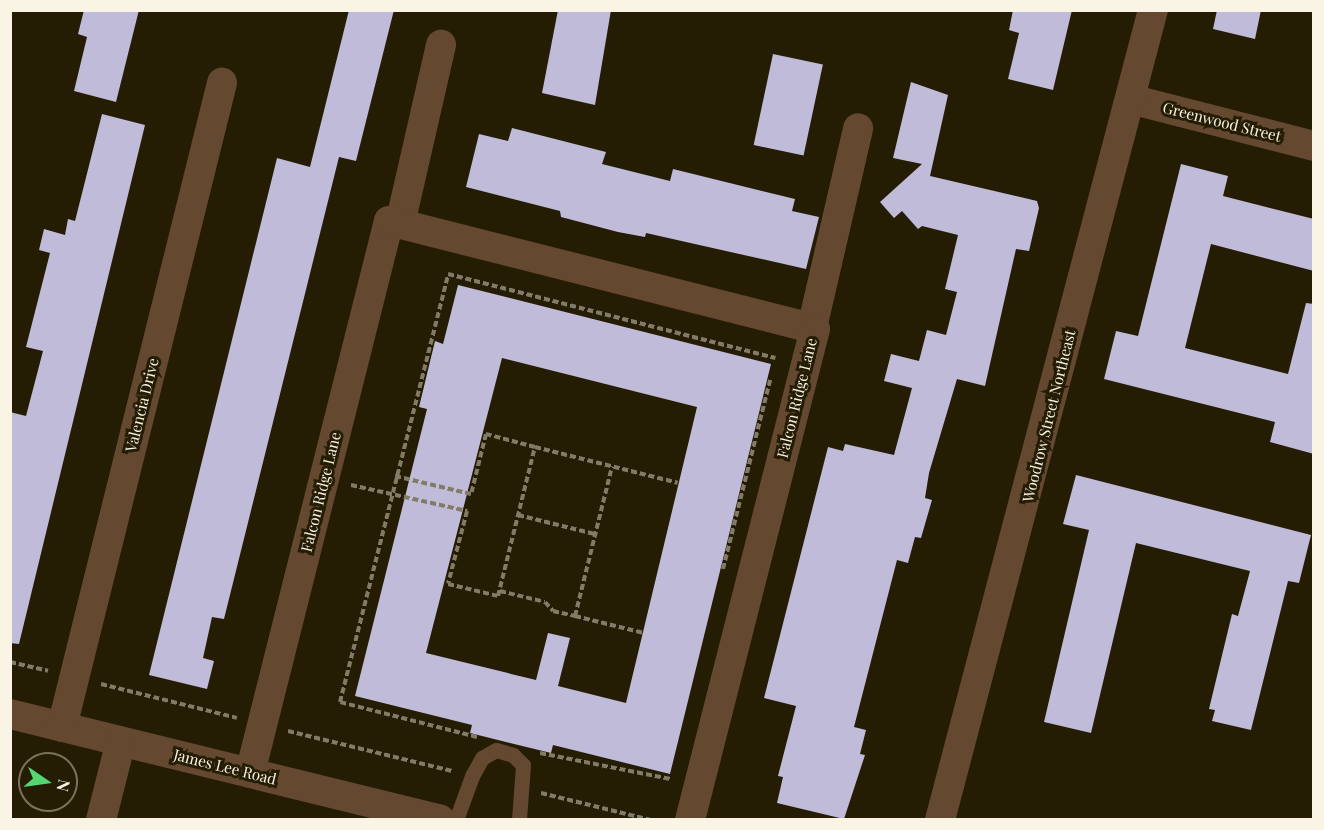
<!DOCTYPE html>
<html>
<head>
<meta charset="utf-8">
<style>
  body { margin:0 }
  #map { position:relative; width:1324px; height:830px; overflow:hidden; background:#251c04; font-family:"Playfair Display",serif }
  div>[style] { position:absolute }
  .building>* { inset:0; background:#c0bbd8; transform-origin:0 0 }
  .path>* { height:4px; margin-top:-2px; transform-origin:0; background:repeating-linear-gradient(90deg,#827b67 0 6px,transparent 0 9px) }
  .lane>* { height:15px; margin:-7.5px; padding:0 7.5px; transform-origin:7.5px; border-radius:7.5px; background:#644830 }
  .street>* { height:30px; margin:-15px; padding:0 15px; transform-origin:15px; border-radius:15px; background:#644830 }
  span { translate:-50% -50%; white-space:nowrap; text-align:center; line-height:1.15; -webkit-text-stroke:6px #251c04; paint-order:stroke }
  .street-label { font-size:15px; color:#faf4e5 }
  .frame { position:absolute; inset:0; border:12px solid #faf4e5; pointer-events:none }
  .north { position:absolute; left:18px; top:752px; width:60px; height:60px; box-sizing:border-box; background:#251c04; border:2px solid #7a725e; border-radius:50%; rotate:103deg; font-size:16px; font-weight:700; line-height:24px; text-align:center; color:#faf4e5 }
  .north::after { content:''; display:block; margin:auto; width:21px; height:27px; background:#56d671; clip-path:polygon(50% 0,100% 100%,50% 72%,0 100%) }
</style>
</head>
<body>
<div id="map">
  <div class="building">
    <div style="clip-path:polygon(84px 10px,139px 10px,116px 102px,74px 91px,87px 37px,78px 34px)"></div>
    <div style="clip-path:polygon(349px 10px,394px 10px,356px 161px,339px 157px,224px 619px,212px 617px,203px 658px,214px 661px,207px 689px,149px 675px,277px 158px,310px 167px)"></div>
    <div style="clip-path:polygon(558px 10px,611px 10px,595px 105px,542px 93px)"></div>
    <div style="clip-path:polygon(1013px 10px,1072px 10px,1053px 90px,1008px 79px,1019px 33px,1009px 30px)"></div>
    <div style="clip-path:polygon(1217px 10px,1261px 10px,1255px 39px,1213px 29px)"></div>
    <div style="left:773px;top:54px;width:51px;height:93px;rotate:12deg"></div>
    <div style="clip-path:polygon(911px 82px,948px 95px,930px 176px,1037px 201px,1039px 208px,1029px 251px,1016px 249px,985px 386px,957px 379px,929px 473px,925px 498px,932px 500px,921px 538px,915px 537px,908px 563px,897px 560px,854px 727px,866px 730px,860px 754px,865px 755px,844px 819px,777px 803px,783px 777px,778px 776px,796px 706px,764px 698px,828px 447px,843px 451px,845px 444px,894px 455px,912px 388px,884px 381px,891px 354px,919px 361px,927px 330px,946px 335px,957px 292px,945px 289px,958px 235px,922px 226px,918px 229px,902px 211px,894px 218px,880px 202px,922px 164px,893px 158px)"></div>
    <div style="clip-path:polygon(102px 114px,145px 125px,19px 644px,10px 643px,10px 412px,26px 416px,43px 351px,26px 347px,50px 253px,39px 250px,44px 229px,65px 235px,68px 219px,75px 221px)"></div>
    <div style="clip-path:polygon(512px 128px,606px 152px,602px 164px,670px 181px,673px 169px,795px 199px,792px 211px,819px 217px,806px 269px,646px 233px,645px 237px,618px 232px,561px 217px,560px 211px,466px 187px,479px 134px,508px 141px)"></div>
    <div style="clip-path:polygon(1181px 164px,1228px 176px,1223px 196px,1314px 219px,1314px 271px,1211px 244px,1185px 348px,1288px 374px,1306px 303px,1314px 304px,1314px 454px,1270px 442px,1275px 422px,1104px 379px,1116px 331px,1138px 336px)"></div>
    <div style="clip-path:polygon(evenodd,458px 285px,771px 364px,670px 774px,553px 745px,551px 753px,470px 733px,472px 725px,355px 696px,427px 409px,419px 407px,435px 341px,443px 344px,458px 285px,502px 358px,697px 407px,626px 703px,558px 686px,570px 638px,548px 633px,536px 680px,426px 653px,502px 358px)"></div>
    <div style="clip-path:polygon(1076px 475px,1311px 535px,1299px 583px,1288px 581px,1251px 730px,1212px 721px,1215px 710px,1209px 709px,1232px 614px,1238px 616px,1250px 571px,1136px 543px,1091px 733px,1044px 722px,1089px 530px,1063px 524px)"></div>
  </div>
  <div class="path">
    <div style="left:535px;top:447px;width:147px;rotate:14.1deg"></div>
    <div style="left:351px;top:485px;width:119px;rotate:12.6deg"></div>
    <div style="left:467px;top:511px;width:75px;rotate:104.6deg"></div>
    <div style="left:448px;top:584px;width:51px;rotate:13.5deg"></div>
    <div style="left:498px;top:596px;width:154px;rotate:-76.1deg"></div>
    <div style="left:535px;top:447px;width:51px;rotate:-165.1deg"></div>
    <div style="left:486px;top:434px;width:62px;rotate:104deg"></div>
    <div style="left:471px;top:494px;width:78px;rotate:-166.7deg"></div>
    <div style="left:518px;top:515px;width:79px;rotate:13.9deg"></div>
    <div style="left:723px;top:569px;width:195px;rotate:-76deg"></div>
    <div style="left:500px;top:591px;width:46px;rotate:13.7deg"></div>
    <div style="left:545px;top:602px;width:12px;rotate:48deg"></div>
    <div style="left:553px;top:611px;width:23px;rotate:13deg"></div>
    <div style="left:575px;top:616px;width:154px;rotate:-76.1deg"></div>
    <div style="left:575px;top:616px;width:71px;rotate:13.8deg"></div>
    <div style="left:10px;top:662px;width:39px;rotate:13deg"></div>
    <div style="left:101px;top:684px;width:140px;rotate:14deg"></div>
    <div style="left:288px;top:731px;width:169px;rotate:13.7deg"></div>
    <div style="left:477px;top:737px;width:141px;rotate:-165.7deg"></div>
    <div style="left:340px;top:702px;width:441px;rotate:-75.8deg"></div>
    <div style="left:448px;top:274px;width:338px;rotate:14.4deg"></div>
    <div style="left:540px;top:753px;width:133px;rotate:11.3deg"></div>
    <div style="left:541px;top:793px;width:113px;rotate:13.8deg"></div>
  </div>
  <div class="lane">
    <div style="left:456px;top:820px;width:47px;rotate:-70deg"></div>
    <div style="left:472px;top:776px;width:21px;rotate:-61deg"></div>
    <div style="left:482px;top:758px;width:16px;rotate:-30deg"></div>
    <div style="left:496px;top:750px;width:18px;rotate:16deg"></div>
    <div style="left:513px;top:755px;width:14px;rotate:45deg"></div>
    <div style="left:523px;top:765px;width:55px;rotate:94.2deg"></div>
  </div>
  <div class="street">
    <div style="left:1130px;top:99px;width:190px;rotate:14.3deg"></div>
    <div style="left:400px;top:224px;width:184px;rotate:-77.1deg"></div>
    <div style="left:812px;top:328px;width:205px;rotate:-77deg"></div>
    <div style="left:10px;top:714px;width:443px;rotate:13.8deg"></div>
    <div style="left:62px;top:727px;width:664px;rotate:-76.05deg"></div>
    <div style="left:250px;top:773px;width:569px;rotate:-75.87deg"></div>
    <div style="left:389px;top:221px;width:439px;rotate:14.2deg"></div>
    <div style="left:815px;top:329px;width:507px;rotate:104.28deg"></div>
    <div style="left:101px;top:820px;width:81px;rotate:-75.8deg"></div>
    <div style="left:940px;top:820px;width:838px;rotate:-75.27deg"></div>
  </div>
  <div class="street-label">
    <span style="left:1222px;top:122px;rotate:14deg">Greenwood Street</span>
    <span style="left:797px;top:398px;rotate:-76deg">Falcon Ridge Lane</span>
    <span style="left:142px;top:405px;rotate:-76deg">Valencia Drive</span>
    <span style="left:1049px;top:416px;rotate:-76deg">Woodrow Street Northeast</span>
    <span style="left:321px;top:492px;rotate:-76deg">Falcon Ridge Lane</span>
    <span style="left:225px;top:767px;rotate:14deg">James Lee Road</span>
  </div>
  <div class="frame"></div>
  <div class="north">N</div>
</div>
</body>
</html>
